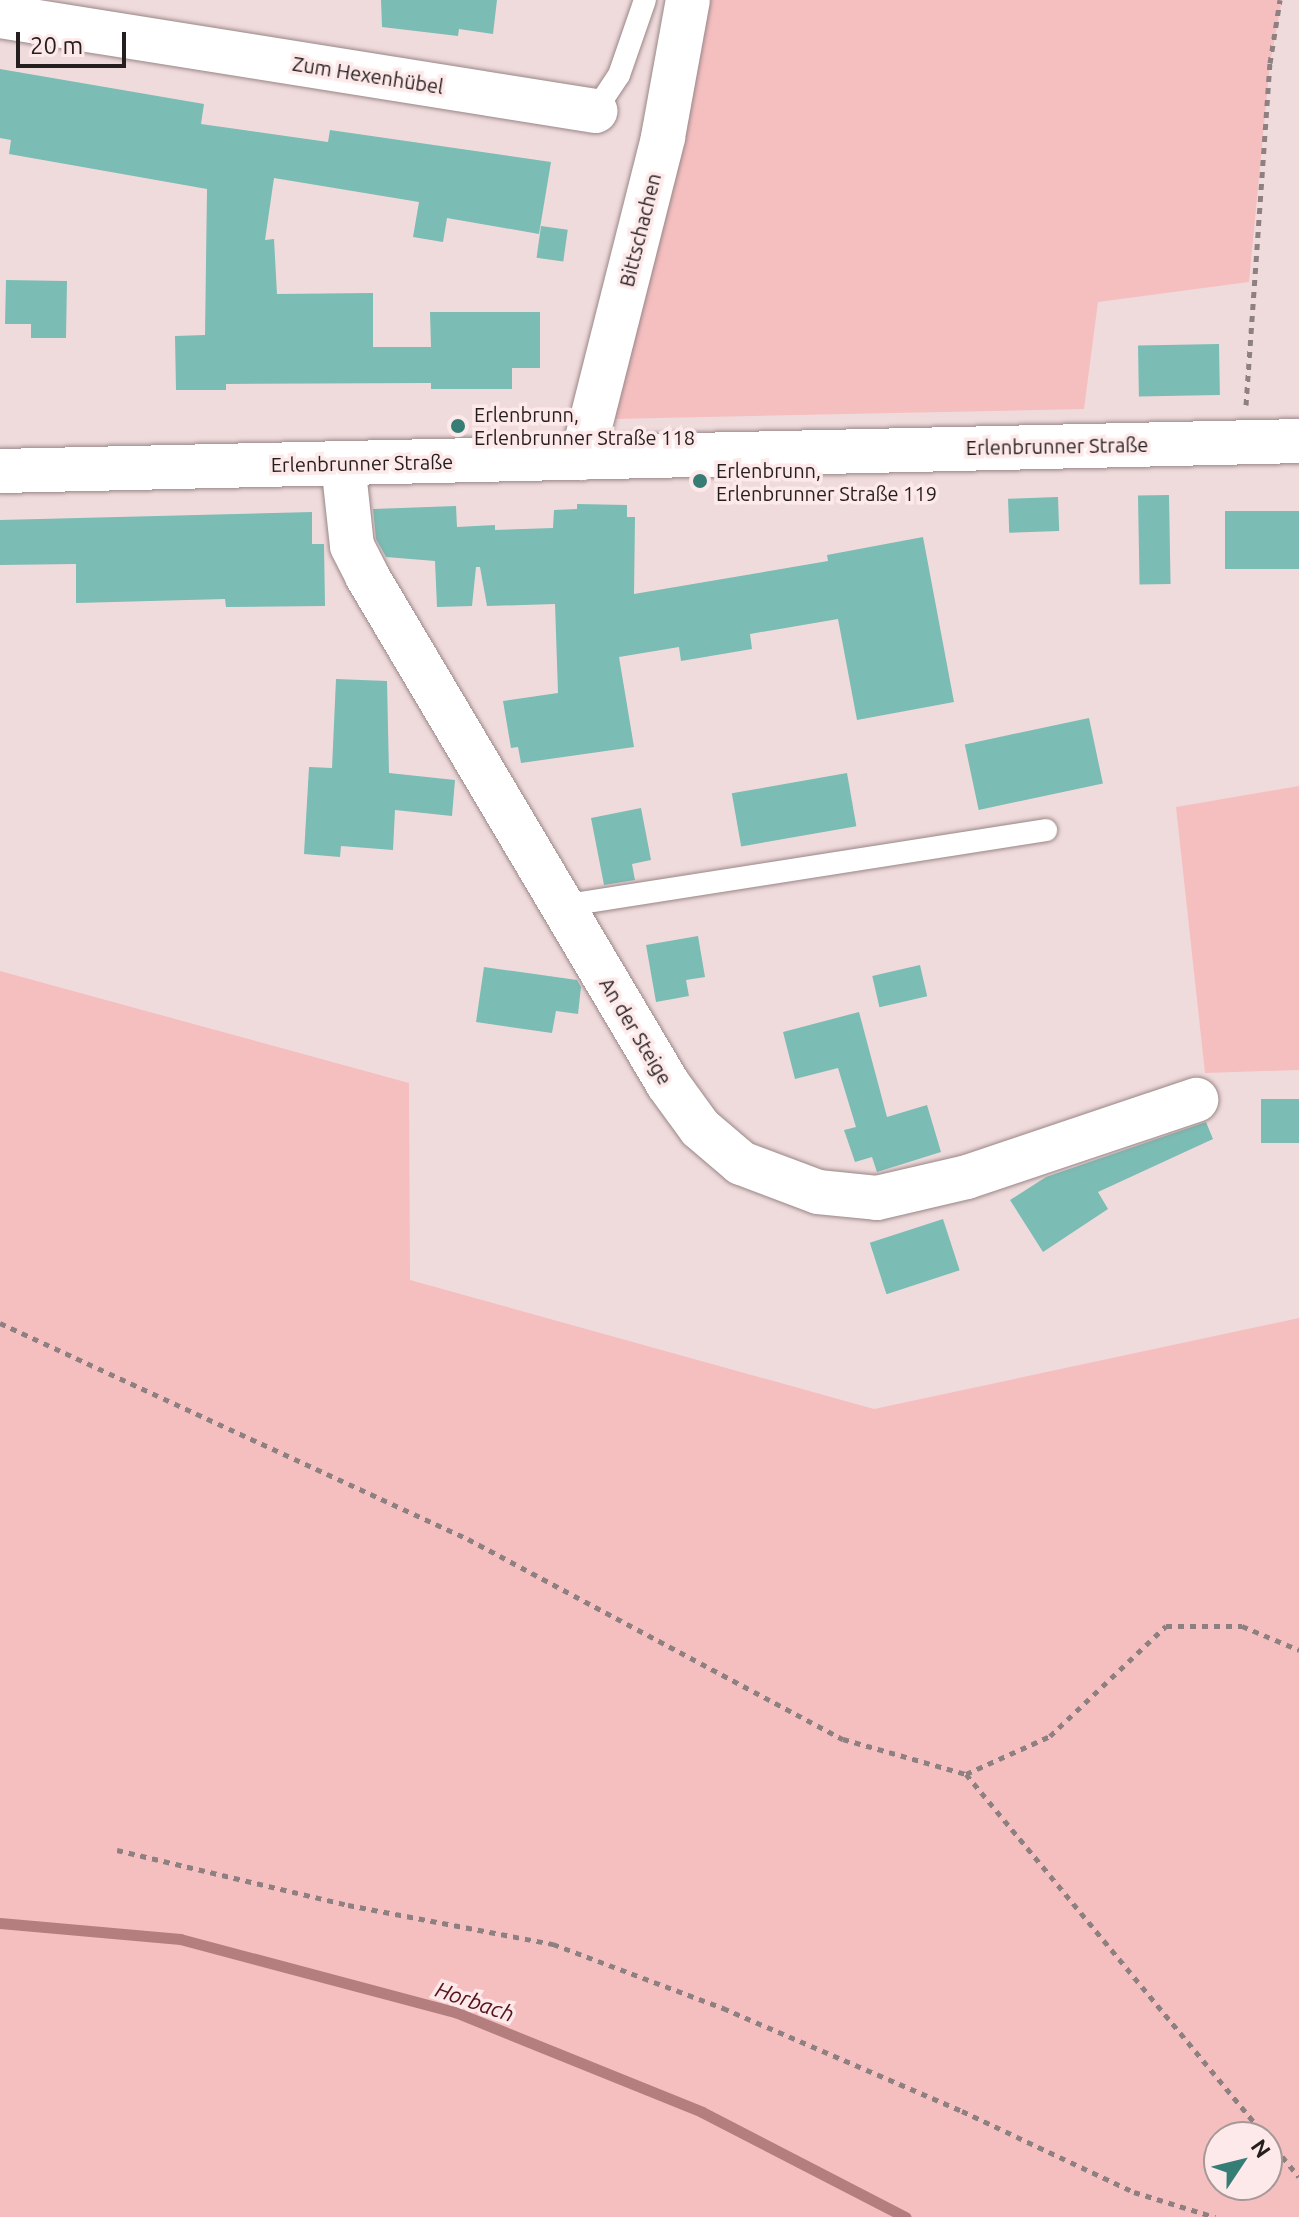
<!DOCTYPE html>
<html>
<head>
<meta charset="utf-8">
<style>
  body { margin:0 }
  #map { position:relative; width:1299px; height:2217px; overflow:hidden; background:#f0dbdc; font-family:Ubuntu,sans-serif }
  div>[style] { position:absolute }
  .green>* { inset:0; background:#f5bfc0 }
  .stream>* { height:11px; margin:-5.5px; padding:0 5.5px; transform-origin:5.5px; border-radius:5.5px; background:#b47e7f }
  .building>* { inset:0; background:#7bbcb4; transform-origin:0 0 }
  .path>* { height:5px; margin-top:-2.5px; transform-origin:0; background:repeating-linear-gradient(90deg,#8e8080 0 6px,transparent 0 12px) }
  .roads { filter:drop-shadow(0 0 2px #998687) drop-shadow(0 0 2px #998687) }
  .lane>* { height:22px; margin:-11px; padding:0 11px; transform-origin:11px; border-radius:11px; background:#fff }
  .street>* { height:44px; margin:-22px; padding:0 22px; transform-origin:22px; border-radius:22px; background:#fff }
  .secondary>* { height:44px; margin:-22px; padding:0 22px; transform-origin:22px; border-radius:22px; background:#fff }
  .dots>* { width:22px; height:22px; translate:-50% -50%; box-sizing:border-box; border:4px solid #fde9e9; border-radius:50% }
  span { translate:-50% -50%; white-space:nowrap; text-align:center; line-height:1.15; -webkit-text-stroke:7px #fde9e9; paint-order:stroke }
  .street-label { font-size:20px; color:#251e1e }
  .poi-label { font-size:20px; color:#251e1e }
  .left { translate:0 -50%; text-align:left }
  .water-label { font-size:22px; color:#55121c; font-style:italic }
  .north { position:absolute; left:1203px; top:2121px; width:80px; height:80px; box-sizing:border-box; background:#fde9e9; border:2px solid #a79898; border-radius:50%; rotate:55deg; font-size:22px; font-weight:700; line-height:32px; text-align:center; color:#251e1e }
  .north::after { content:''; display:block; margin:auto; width:28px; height:36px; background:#367d75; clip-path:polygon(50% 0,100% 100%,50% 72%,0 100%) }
  .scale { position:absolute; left:16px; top:32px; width:110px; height:36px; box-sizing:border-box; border:4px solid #251e1e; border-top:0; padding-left:10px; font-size:24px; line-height:28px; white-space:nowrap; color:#251e1e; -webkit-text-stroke:6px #fde9e9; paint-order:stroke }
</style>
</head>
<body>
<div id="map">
  <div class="green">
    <div style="clip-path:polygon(700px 0,1282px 0,1270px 63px,1249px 282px,1098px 302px,1084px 409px,615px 419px)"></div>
    <div style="clip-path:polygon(1299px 786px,1299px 1070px,1205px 1073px,1176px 807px)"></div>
    <div style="clip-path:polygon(evenodd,0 971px,409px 1083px,410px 1280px,874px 1409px,1299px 1318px,1299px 2217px,0 2217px,0 971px,1219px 2137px,1267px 2137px,1267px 2185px,1219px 2185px,1219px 2137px)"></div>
  </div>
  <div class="stream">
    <div style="left:0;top:1923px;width:181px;rotate:5.1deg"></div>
    <div style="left:180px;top:1939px;width:285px;rotate:14.9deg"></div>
    <div style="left:455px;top:2012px;width:266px;rotate:22deg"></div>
    <div style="left:702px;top:2112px;width:229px;rotate:27.3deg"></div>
  </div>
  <div class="building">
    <div style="clip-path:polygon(381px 0,497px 0,493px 34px,459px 29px,458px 36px,382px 27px)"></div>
    <div style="clip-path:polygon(0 69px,204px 104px,201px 124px,328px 142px,330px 130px,551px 162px,539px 234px,447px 218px,443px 242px,413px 237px,419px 202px,274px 178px,265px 240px,274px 239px,277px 294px,373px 293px,373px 347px,431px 347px,430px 312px,540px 312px,540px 368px,512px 368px,512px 389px,431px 389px,431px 383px,226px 384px,226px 390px,176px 390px,175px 336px,205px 335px,207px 189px,9px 154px,11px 140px,0 138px)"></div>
    <div style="left:541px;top:226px;width:27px;height:32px;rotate:8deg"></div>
    <div style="clip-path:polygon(6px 280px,67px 281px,66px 338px,31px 338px,31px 324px,5px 324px)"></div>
    <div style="left:1219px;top:344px;width:51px;height:81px;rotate:89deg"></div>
    <div style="left:1169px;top:495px;width:89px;height:31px;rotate:89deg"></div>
    <div style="left:1058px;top:497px;width:34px;height:50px;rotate:88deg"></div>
    <div style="clip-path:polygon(577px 504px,627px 505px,627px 517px,635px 517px,634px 594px,828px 561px,827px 555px,923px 537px,954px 702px,857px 720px,838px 619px,750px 634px,752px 649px,681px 661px,679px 647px,619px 657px,634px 747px,521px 763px,518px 747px,511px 748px,503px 701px,558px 693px,555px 604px,487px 606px,480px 567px,476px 567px,472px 606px,437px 607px,435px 561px,386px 557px,376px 539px,373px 509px,456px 506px,457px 527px,495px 525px,495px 530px,553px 528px,554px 510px,577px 509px)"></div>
    <div style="left:1299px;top:511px;width:58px;height:74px;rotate:90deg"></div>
    <div style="clip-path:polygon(312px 512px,312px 544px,324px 544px,325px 606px,226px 607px,225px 599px,76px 603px,76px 564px,0 565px,0 520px)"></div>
    <div style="clip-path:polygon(336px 679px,387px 681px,389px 773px,455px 780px,452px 816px,395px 810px,393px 850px,341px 846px,340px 857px,304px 854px,309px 767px,332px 768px)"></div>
    <div style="left:1089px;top:718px;width:67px;height:127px;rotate:78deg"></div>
    <div style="left:847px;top:773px;width:54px;height:117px;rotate:80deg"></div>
    <div style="clip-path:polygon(641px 808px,651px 860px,632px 864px,635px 880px,604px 885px,591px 818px)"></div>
    <div style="clip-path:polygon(698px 936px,705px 977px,686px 980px,689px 996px,656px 1002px,646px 945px)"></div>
    <div style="left:920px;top:965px;width:32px;height:49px;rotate:77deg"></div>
    <div style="clip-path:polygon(484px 967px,577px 980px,581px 987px,578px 1014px,556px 1011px,552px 1033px,476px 1022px)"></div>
    <div style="clip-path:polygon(859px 1012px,887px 1117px,927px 1105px,941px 1152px,877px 1172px,872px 1157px,855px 1162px,844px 1130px,856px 1127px,838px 1068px,795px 1079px,783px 1032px)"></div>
    <div style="left:1299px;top:1099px;width:44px;height:38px;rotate:90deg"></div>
    <div style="clip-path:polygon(1206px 1122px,1213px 1139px,1098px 1192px,1108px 1209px,1043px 1252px,1010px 1200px,1046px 1177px)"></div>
    <div style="left:943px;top:1219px;width:54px;height:77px;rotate:72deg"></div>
  </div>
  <div class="path">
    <div style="left:1246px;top:405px;width:343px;rotate:-86deg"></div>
    <div style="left:1270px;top:63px;width:64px;rotate:-81deg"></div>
    <div style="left:0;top:1323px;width:515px;rotate:24.78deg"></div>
    <div style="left:468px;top:1539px;width:425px;rotate:28.1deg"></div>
    <div style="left:843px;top:1739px;width:128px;rotate:15.9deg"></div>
    <div style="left:966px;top:1774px;width:471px;rotate:50.4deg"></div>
    <div style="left:966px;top:1774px;width:92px;rotate:-24.3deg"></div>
    <div style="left:1050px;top:1736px;width:160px;rotate:-43.5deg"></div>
    <div style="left:1166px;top:1626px;width:76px"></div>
    <div style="left:1242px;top:1626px;width:62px;rotate:22.8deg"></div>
    <div style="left:117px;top:1850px;width:237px;rotate:13.4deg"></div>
    <div style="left:348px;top:1905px;width:209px;rotate:10.8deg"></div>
    <div style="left:553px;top:1944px;width:182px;rotate:20.6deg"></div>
    <div style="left:723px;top:2008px;width:260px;rotate:23.3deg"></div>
    <div style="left:962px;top:2111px;width:190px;rotate:25.2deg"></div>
    <div style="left:1134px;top:2192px;width:85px;rotate:17.2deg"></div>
    <div style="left:1267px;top:2138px;width:50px;rotate:50.6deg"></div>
  </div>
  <div class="roads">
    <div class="lane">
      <div style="left:595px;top:111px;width:43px;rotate:-56.3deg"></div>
      <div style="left:619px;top:75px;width:79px;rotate:-70.9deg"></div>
      <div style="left:562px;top:906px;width:490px;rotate:-8.9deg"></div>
    </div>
    <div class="street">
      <div style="left:0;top:16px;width:603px;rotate:9.07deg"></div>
      <div style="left:582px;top:458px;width:331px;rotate:-75.8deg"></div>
      <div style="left:663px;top:137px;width:139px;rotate:-79.7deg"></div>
      <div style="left:343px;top:463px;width:83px;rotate:83.8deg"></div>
      <div style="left:352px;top:546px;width:34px;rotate:63deg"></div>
      <div style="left:367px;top:576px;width:590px;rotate:59.35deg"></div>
      <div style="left:668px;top:1084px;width:54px;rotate:54deg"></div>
      <div style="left:700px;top:1128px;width:54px;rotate:40.5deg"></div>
      <div style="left:741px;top:1163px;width:82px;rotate:20.6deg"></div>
      <div style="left:818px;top:1192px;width:59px;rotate:5.8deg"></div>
      <div style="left:877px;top:1198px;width:92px;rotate:-13.1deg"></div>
      <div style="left:967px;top:1177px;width:242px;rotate:-18.6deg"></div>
    </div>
    <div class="secondary">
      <div style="left:0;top:471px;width:1299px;rotate:-1.32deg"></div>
    </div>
  </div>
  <div class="dots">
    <div style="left:458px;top:426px;background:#367d75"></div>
    <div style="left:700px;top:481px;background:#367d75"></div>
  </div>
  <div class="street-label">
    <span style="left:368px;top:75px;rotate:9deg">Zum Hexenhübel</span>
    <span style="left:640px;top:230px;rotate:-76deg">Bittschachen</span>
    <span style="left:1057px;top:446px;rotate:-1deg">Erlenbrunner Straße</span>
    <span style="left:362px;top:463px;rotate:-1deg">Erlenbrunner Straße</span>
    <span style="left:636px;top:1031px;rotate:59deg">An der Steige</span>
  </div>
  <div class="poi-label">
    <span class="left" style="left:474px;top:426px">Erlenbrunn,<br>Erlenbrunner Straße 118</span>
    <span class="left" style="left:716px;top:482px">Erlenbrunn,<br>Erlenbrunner Straße 119</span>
  </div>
  <div class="water-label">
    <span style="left:475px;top:2001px;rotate:19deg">Horbach</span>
  </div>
  <div class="north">N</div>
  <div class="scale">20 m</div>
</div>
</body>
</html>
